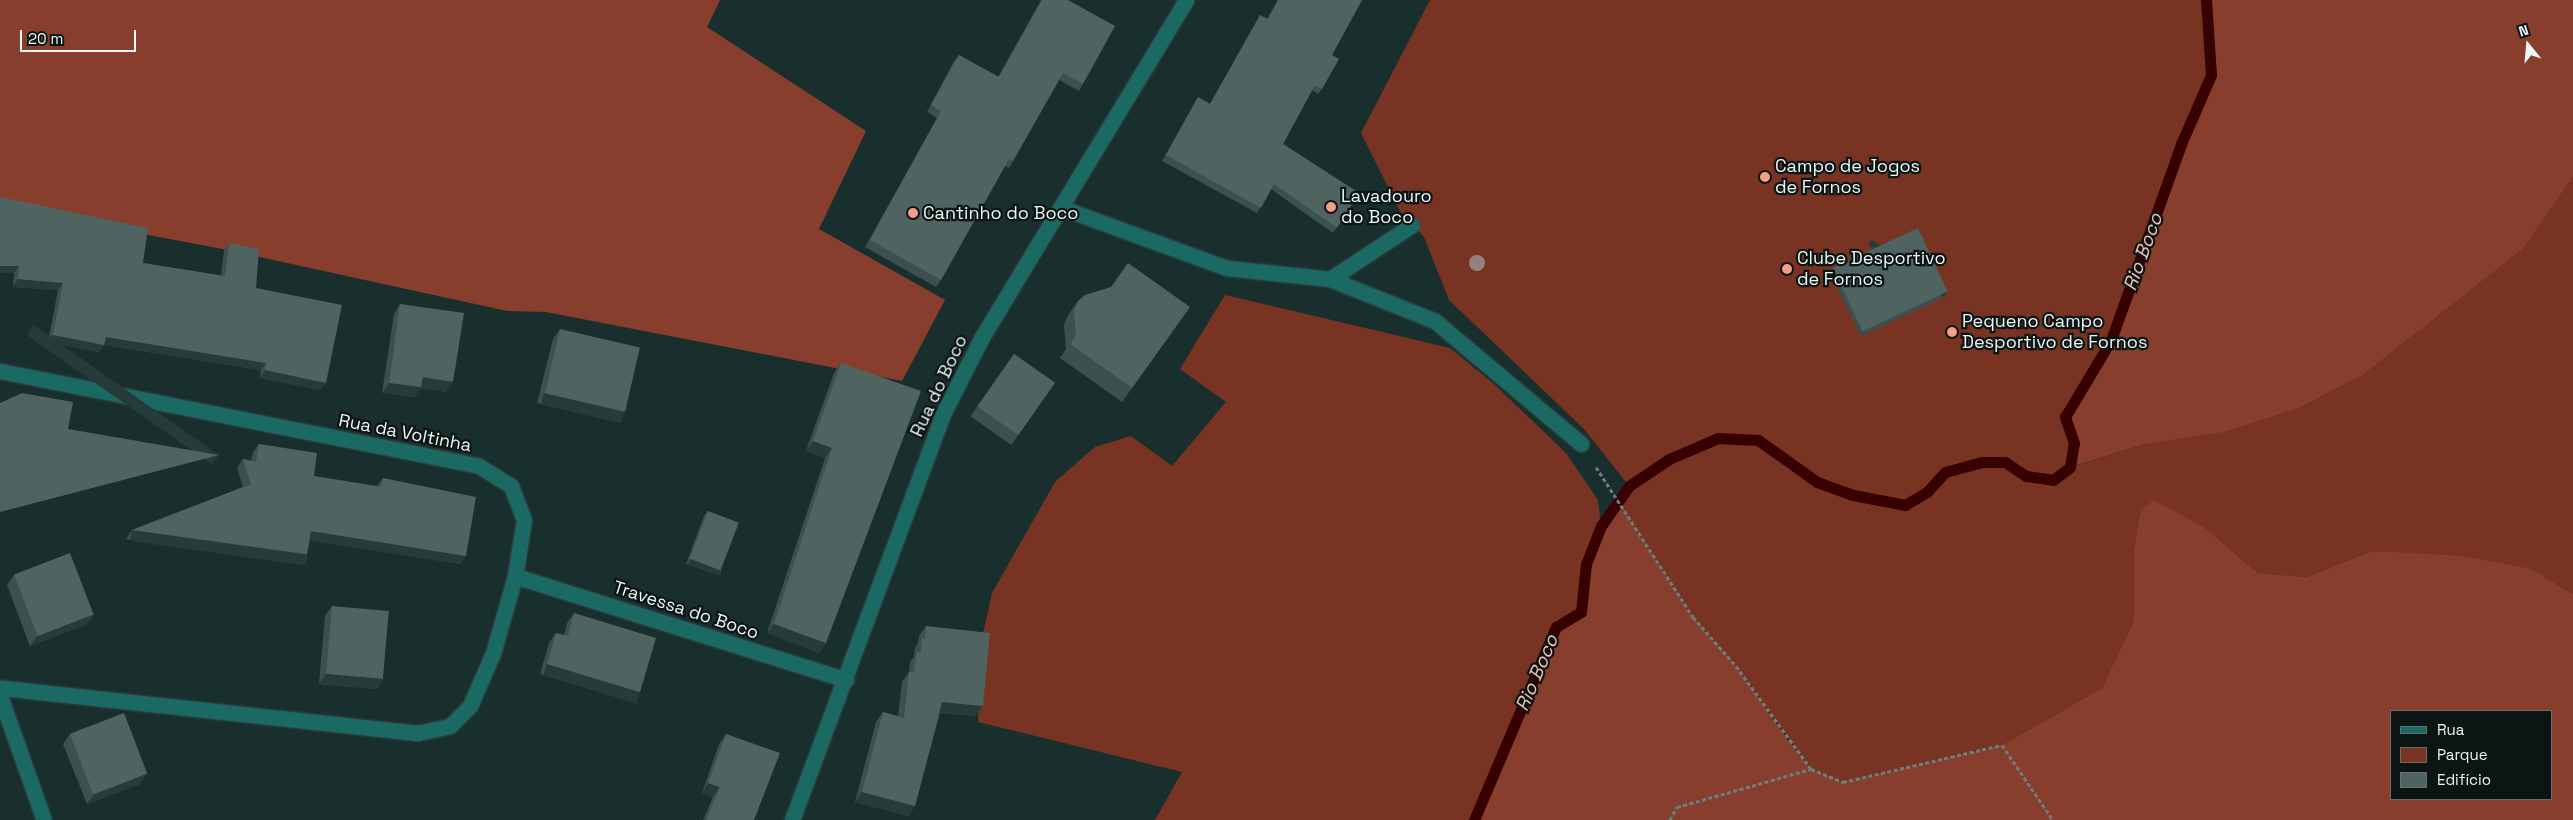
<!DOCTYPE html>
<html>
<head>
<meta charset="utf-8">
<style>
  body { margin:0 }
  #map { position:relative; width:2573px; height:820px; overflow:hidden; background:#192f2d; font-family:"Space Grotesk",sans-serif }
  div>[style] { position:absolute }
  .green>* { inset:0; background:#783322 }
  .forest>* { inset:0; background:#883e2c }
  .stream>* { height:11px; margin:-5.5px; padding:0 5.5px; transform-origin:5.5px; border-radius:5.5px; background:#360100 }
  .path>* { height:3px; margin-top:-1.5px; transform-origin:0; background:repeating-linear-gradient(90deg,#6b7e7c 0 4px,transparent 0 6.5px) }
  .roads { filter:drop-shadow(0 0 1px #364b49) drop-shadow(0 0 1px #364b49) }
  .service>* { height:15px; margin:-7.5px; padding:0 7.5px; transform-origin:7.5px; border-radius:7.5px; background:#1a6a63 }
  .minor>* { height:15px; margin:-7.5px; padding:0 7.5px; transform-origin:7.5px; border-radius:7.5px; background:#1a6a63 }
  .tertiary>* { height:15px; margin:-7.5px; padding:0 7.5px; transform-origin:7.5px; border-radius:7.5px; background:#1a6a63 }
  .trees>* { width:16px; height:16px; margin:-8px; border-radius:50%; background:#91827b }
  .wall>* { inset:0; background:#3c514f; transform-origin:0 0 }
  .shaded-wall>* { inset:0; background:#263c3a; transform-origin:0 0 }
  .building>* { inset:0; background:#4f6360; transform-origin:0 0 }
  .dots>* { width:14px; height:14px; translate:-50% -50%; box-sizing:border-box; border:2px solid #0c1514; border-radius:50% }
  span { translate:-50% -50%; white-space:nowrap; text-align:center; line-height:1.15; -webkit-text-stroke:4.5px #0c1514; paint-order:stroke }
  .poi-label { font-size:18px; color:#e9f7f5 }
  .left { translate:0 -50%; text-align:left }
  .street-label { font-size:18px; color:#e9f7f5 }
  .water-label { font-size:19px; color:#f1c3b8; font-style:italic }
  .legend { position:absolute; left:2390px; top:710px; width:162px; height:90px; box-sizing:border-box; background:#0c1514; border:1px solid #646f6e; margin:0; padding:6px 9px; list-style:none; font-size:15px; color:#e9f7f5 }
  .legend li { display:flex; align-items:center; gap:10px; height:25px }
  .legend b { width:25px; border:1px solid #646f6e }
  .north { position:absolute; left:2503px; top:20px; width:50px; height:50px; -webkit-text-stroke:4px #0c1514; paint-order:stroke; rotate:343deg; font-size:14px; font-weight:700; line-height:20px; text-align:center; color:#e9f7f5 }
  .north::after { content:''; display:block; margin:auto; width:18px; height:22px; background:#e9f7f5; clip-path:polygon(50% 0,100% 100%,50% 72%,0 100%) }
  .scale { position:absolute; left:20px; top:30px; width:116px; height:22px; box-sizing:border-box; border:2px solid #e9f7f5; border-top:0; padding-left:6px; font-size:15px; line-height:18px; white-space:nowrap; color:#e9f7f5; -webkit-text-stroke:4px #0c1514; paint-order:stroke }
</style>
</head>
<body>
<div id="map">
  <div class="green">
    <div style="clip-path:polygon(1430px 0,2206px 0,2211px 75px,2111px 340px,2065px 417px,2074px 443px,2071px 467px,2145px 444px,2301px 407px,2363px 375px,2523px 249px,2573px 177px,2573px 594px,2532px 569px,2372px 551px,2307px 577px,2258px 573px,2205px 528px,2140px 511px,2134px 549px,2134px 620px,2102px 688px,2002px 745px,1843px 782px,1811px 769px,1736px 666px,1693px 617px,1619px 501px,1629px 486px,1584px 429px,1449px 300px,1424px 237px,1400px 211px,1361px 133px)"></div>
    <div style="clip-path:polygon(1225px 295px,1450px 348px,1494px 384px,1566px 453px,1598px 500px,1601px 526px,1586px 564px,1581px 612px,1556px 627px,1474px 820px,1155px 820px,1182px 772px,978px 722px,981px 643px,992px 593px,1055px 482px,1095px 447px,1131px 436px,1172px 466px,1226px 402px,1180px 369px)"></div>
  </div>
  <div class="forest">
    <div style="clip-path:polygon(0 0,720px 0,707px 27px,866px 131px,819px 229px,945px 300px,902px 381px,546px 312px,507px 311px,228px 250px,0 207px)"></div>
    <div style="clip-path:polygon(2206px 0,2573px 0,2573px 177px,2523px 249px,2363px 375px,2301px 407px,2224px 432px,2145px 444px,2070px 467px,2074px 443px,2065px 417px,2111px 340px,2181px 144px,2211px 75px)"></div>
    <div style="clip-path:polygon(evenodd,2154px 500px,2205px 528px,2258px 573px,2307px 577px,2372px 551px,2463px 556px,2532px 569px,2573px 594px,2573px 820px,1474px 820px,1556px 627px,1581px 612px,1586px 564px,1601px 526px,1619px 501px,1693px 617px,1736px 666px,1788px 740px,1811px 769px,1843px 782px,2002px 745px,2102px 688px,2134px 620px,2134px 549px,2140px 511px,2154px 500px,2392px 711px,2552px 711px,2552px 799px,2392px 799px,2392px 711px)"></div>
  </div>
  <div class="stream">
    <div style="left:1474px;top:820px;width:210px;rotate:-67deg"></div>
    <div style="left:1556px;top:627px;width:29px;rotate:-31deg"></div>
    <div style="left:1581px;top:612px;width:48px;rotate:-84.1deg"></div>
    <div style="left:1586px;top:564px;width:41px;rotate:-68.5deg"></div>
    <div style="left:1601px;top:526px;width:49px;rotate:-55deg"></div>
    <div style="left:1629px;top:486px;width:48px;rotate:-34deg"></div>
    <div style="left:1669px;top:459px;width:53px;rotate:-23.2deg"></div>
    <div style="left:1718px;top:438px;width:40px;rotate:2.9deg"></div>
    <div style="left:1758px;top:440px;width:72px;rotate:35.4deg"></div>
    <div style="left:1817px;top:482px;width:38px;rotate:20deg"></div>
    <div style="left:1853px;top:495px;width:53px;rotate:10.9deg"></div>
    <div style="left:1905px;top:505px;width:26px;rotate:-31deg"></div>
    <div style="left:1927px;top:492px;width:27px;rotate:-48deg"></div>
    <div style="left:1945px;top:472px;width:38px;rotate:-15deg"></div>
    <div style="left:1982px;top:462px;width:23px"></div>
    <div style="left:2005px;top:462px;width:25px;rotate:34deg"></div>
    <div style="left:2026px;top:476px;width:27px;rotate:8deg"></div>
    <div style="left:2053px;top:480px;width:21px;rotate:-37deg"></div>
    <div style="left:2070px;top:467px;width:24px;rotate:-81deg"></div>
    <div style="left:2074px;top:443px;width:28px;rotate:-109deg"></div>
    <div style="left:2065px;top:417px;width:90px;rotate:-59.1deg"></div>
    <div style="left:2111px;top:340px;width:208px;rotate:-70.3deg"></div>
    <div style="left:2181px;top:144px;width:75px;rotate:-66.5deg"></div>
    <div style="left:2211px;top:75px;width:75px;rotate:-93.8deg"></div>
  </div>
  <div class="path">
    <div style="left:1596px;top:467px;width:179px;rotate:57.1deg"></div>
    <div style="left:1693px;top:617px;width:65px;rotate:48.7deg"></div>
    <div style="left:1736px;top:666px;width:127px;rotate:53.9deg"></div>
    <div style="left:1811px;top:769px;width:35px;rotate:22deg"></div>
    <div style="left:1843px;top:782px;width:163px;rotate:-13.1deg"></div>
    <div style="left:2002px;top:745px;width:91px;rotate:55.8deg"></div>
    <div style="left:1670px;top:820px;width:15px;rotate:-62deg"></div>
    <div style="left:1677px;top:807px;width:139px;rotate:-15.8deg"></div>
  </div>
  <div class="roads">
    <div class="service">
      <div style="left:1330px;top:279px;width:98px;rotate:-33.4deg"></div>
    </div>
    <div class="minor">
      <div style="left:1062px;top:208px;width:176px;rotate:20deg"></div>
      <div style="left:1227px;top:268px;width:104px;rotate:6.1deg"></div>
      <div style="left:1330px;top:279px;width:113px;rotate:21.8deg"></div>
      <div style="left:1435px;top:321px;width:191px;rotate:40.1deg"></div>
      <div style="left:0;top:371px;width:488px;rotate:11.2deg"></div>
      <div style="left:479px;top:466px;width:38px;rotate:32deg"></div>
      <div style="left:511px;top:486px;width:36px;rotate:69deg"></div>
      <div style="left:524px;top:520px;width:57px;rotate:99.1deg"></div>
      <div style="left:515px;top:576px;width:80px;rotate:105.9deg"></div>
      <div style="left:493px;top:653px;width:58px;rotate:113.5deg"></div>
      <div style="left:470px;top:706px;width:28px;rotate:135deg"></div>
      <div style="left:450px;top:726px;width:34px;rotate:168deg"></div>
      <div style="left:417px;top:733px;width:419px;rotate:-173.8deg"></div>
      <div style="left:515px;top:576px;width:347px;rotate:17.4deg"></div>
    </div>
    <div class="tertiary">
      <div style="left:0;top:696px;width:132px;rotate:70.5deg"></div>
      <div style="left:792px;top:820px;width:435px;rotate:-69.6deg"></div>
      <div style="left:944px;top:412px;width:84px;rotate:-63.1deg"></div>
      <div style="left:982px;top:337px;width:394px;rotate:-58.8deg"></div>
    </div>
  </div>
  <div class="trees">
    <div style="left:1477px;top:263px"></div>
  </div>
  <div class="wall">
    <div style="clip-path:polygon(1041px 0,1068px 0,1083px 84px,1079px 91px,1059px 80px,1013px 161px,1009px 168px,1005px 166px,941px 280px,936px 287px,865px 247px,937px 118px,927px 112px,954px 61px,959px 55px,998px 77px)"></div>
    <div style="clip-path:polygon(1278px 0,1362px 0,1332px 55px,1322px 89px,1318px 94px,1312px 90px,1283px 144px,1359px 193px,1333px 233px,1271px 189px,1257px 213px,1162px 161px,1198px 97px,1210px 104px,1257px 21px,1260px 15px,1267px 19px)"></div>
    <div style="clip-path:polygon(0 197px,143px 263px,221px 276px,224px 250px,229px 243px,256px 288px,321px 390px,260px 378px,261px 370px,104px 345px,99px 352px,48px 342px,58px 290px,13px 287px,14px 273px)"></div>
    <div style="clip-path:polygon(1833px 268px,1944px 297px,1861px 336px,1830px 273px)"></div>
    <div style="clip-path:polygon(1078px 301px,1190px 307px,1122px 402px,1060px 358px,1066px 349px,1064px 325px,1068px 315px)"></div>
    <div style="clip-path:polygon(400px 304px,446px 392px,421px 388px,414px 397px,382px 393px,394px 314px)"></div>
    <div style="clip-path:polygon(560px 329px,624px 412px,617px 422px,537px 403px,553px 339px)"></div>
    <div style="left:1014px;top:354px;width:50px;height:76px;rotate:35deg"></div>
    <div style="clip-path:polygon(841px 363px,826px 643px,819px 653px,767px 633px,825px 458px,806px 451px,834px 373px)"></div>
    <div style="clip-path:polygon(259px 444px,314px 476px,377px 486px,383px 478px,466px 556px,460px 564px,310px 540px,307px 554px,301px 563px,126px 539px,132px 530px,243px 487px,237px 468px,243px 459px,251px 461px,253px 452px)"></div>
    <div style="clip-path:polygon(708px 511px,718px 575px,686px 564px,704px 516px)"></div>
    <div style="clip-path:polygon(14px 575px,94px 614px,87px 624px,30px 646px,7px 585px)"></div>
    <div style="clip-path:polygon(332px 606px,384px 679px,377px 689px,319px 684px,325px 616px)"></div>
    <div style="clip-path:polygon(574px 613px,640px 692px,633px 702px,540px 674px,549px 643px,556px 633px,564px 635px,567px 623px)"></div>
    <div style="clip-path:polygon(926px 626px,976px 716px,940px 713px,915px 806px,908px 816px,855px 802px,876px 722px,883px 712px,898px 716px,902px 682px,909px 672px,910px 662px,914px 656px,915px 648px,918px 643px,919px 636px)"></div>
    <div style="clip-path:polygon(70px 734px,140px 784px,87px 804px,63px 744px)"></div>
    <div style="clip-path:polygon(726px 734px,754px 820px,703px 820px,713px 797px,702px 793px,719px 744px)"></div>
  </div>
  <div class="shaded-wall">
    <div style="clip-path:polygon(0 266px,19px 266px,14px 273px,0 273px)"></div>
    <div style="clip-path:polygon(18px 279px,63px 283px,58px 290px,13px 287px)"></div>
    <div style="left:1948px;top:291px;width:7px;height:92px;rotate:124deg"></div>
    <div style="clip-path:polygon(53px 335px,106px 337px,266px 363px,261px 370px,104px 345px,99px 352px,48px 342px)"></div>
    <div style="clip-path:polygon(265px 370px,326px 383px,321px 390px,260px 378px)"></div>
    <div style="clip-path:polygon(423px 377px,453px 382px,446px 392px,421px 388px,414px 397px,382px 393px,389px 383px)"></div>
    <div style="left:544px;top:393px;width:82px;height:12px;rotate:13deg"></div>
    <div style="clip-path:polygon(813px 441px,832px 448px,825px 458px,806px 451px)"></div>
    <div style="left:219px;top:455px;width:12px;height:226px;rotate:125deg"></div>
    <div style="left:132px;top:530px;width:177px;height:11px;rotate:8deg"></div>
    <div style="clip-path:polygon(311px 531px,466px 556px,460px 564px,305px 540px)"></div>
    <div style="left:690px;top:559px;width:34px;height:6px;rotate:19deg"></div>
    <div style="clip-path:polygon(94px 614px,87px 624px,30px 646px,37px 636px)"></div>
    <div style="clip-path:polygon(774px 624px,826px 643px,819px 653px,767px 633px)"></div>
    <div style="left:547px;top:664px;width:97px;height:12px;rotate:17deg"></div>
    <div style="clip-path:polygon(326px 674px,384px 679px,377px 689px,319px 684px)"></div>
    <div style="clip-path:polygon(942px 702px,983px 706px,976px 716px,935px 712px)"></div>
    <div style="clip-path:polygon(147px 774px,140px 784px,87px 804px,94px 794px)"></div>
    <div style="clip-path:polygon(708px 783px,720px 787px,713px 797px,702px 793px)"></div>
    <div style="clip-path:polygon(862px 792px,915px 806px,908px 816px,855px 802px)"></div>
  </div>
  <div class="building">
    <div style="clip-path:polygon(1042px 0,1068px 0,1115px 26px,1083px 84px,1063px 73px,1013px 161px,1009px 159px,941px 280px,870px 240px,941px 111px,931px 105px,959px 55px,999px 77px)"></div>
    <div style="clip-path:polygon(1278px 0,1362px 0,1332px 55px,1339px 59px,1322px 89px,1315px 85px,1283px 144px,1359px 193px,1337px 228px,1274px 184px,1261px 208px,1166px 155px,1198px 97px,1210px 104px,1260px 15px,1268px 19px)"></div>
    <div style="clip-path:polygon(0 197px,148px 228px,143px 263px,225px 276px,229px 243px,259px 249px,256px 288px,342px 305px,326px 383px,265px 370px,266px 363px,106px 337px,104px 345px,53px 335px,63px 283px,18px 279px,19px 266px,0 266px)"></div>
    <div style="left:1918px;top:228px;width:70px;height:94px;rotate:65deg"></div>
    <div style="clip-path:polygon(1128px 263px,1190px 307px,1132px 388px,1070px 344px,1076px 336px,1074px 311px,1078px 301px,1085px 295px,1111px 287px)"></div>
    <div style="clip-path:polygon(400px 304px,464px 313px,453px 382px,423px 377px,421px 387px,389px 383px)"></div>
    <div style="left:560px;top:329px;width:82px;height:66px;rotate:13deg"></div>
    <div style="left:1014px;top:354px;width:50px;height:64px;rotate:35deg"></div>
    <div style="clip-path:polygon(841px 363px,921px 391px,826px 643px,774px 624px,832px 448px,813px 441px)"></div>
    <div style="clip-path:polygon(22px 393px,73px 402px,68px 429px,219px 455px,0 512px,0 403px)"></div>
    <div style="clip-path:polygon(259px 444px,317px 453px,314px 476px,381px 487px,383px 478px,476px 497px,466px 556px,311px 531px,307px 554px,132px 530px,251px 484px,243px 459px,256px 462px)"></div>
    <div style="left:708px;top:511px;width:33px;height:51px;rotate:21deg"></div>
    <div style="left:70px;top:553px;width:66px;height:60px;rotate:69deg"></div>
    <div style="left:332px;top:606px;width:57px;height:68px;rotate:5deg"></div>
    <div style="clip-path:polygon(574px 613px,656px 638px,640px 692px,547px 664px,556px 633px,568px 636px)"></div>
    <div style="clip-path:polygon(926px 626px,990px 633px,983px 706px,942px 702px,915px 806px,862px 792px,883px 712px,904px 718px,909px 672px,914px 672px,917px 652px,921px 652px,922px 638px,925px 638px)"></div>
    <div style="left:124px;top:713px;width:65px;height:58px;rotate:69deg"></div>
    <div style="clip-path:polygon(726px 734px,780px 753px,754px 820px,706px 820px,720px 787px,708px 783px)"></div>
  </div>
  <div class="dots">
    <div style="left:1765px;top:177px;background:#f49e88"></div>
    <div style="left:1331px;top:207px;background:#f49e88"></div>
    <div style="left:913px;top:213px;background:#f49e88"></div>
    <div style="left:1787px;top:269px;background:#f49e88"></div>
    <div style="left:1952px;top:332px;background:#f49e88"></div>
  </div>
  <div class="poi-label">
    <span class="left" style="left:1775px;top:177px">Campo de Jogos<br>de Fornos</span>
    <span class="left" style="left:1341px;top:207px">Lavadouro<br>do Boco</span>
    <span class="left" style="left:923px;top:213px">Cantinho do Boco</span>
    <span class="left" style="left:1797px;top:269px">Clube Desportivo<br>de Fornos</span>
    <span class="left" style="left:1962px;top:332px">Pequeno Campo<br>Desportivo de Fornos</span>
  </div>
  <div class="street-label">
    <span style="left:939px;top:386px;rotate:-65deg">Rua do Boco</span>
    <span style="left:405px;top:433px;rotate:11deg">Rua da Voltinha</span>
    <span style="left:686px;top:610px;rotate:18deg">Travessa do Boco</span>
  </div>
  <div class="water-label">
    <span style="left:2143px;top:252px;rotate:-70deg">Rio Boco</span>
    <span style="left:1537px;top:673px;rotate:-67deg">Rio Boco</span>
  </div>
  <ul class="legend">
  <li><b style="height:6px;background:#1a6a63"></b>Rua</li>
  <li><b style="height:14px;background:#783322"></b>Parque</li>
  <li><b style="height:14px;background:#4f6360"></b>Edifício</li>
  </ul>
  <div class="north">N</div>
  <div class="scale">20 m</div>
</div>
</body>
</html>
